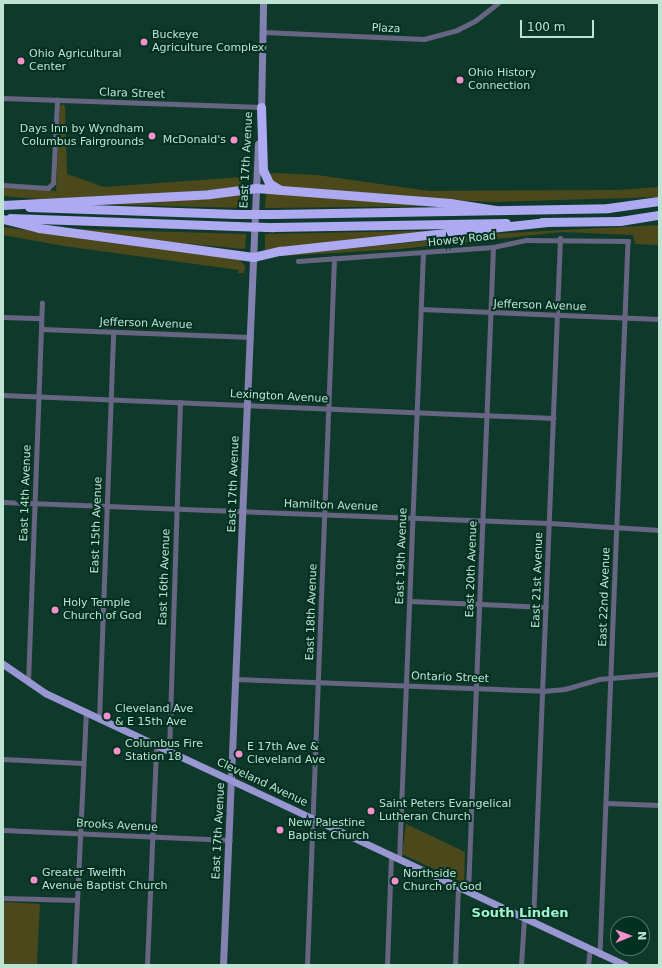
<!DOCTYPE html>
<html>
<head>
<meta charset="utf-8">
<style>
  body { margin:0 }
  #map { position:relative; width:662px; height:968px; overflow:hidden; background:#0f3a2b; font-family:"DejaVu Sans",sans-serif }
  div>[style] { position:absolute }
  .green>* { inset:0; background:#4b491c; transform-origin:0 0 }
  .street>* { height:4.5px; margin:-2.25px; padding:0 2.25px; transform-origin:2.25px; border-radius:2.25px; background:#666582 }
  .secondary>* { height:7px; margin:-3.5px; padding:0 3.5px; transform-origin:3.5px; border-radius:3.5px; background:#8381af }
  .primary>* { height:7px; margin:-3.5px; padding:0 3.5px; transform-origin:3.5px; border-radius:3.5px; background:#9997d2 }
  .highway>* { height:9px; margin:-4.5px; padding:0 4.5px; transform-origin:4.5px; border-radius:4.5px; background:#aeaaf1 }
  .highway-bridge>* { height:9px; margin:-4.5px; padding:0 4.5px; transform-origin:4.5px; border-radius:4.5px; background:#aeaaf1 }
  .dots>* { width:11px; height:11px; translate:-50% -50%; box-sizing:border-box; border:2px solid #023021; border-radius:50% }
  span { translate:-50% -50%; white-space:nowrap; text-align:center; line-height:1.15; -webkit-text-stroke:4px #023021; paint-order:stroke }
  .street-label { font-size:11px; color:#bee3d2 }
  .poi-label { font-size:11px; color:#bee3d2 }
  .left { translate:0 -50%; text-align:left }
  .right { translate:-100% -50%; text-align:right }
  .quarter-label { font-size:13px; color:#a2f2d0; font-weight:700 }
  .frame { position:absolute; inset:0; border:4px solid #bee3d2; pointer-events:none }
  .north { position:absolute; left:610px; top:916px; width:40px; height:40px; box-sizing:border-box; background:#023021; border:1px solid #4d7868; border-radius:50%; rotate:89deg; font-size:11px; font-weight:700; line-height:16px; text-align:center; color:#bee3d2 }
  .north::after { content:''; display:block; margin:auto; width:14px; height:18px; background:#f890cb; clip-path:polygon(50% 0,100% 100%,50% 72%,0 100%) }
  .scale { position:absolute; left:520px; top:20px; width:74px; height:18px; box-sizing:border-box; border:2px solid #bee3d2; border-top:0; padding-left:5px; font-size:12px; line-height:14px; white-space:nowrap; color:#bee3d2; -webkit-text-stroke:3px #023021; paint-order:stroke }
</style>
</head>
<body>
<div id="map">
  <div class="green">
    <div style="clip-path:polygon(63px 104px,65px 107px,67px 174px,104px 187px,243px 177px,246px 177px,245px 180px,237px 188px,155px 194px,41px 199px,3px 196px,3px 188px,56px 191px,60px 106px)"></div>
    <div style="clip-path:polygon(273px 173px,317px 175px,429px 191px,617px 190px,659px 187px,659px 197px,494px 202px,285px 192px,265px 176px)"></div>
    <div style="clip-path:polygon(266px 193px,347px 198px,435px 206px,265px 208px)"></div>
    <div style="clip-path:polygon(247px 194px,247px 208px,87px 204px)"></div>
    <div style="clip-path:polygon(659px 225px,659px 245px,635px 244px,633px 235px,562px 232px,400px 249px,266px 257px,506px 233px)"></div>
    <div style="clip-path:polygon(3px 227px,238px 258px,245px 266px,244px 273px,238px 273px,239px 270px,64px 246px,3px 235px)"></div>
    <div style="clip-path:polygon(74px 229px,246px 234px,245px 249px,144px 240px)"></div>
    <div style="clip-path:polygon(462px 230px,265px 250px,265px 234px)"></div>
    <div style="clip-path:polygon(406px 824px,465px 852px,464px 883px,402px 854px)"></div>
    <div style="left:3px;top:902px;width:37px;height:63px;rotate:3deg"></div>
  </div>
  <div class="street">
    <div style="left:263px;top:32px;width:161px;rotate:2.5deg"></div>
    <div style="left:424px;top:39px;width:34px;rotate:-15deg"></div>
    <div style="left:457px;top:30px;width:20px;rotate:-27deg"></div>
    <div style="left:475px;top:21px;width:29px;rotate:-38deg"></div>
    <div style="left:3px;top:98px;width:258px;rotate:2deg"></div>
    <div style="left:3px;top:185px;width:45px;rotate:3.8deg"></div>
    <div style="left:48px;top:188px;width:7px;rotate:-45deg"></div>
    <div style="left:53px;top:183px;width:83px;rotate:-87.2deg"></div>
    <div style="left:298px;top:261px;width:196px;rotate:-4.1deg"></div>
    <div style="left:493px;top:247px;width:34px;rotate:-12deg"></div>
    <div style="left:526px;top:240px;width:102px;rotate:0.6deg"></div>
    <div style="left:628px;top:241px;width:714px;rotate:92.25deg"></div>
    <div style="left:421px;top:309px;width:238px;rotate:2.4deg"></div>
    <div style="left:3px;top:317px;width:38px;rotate:2deg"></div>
    <div style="left:41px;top:329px;width:210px;rotate:2.2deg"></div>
    <div style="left:3px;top:395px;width:551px;rotate:2.39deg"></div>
    <div style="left:3px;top:502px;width:547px;rotate:2.2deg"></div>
    <div style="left:550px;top:523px;width:109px;rotate:3.7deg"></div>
    <div style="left:410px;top:601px;width:136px;rotate:2.5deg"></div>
    <div style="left:237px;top:679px;width:306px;rotate:2.2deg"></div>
    <div style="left:543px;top:691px;width:22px;rotate:-5deg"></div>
    <div style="left:565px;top:689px;width:35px;rotate:-16deg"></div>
    <div style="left:599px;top:679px;width:60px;rotate:-4.8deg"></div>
    <div style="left:28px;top:683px;width:380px;rotate:-87.9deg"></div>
    <div style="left:99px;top:719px;width:387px;rotate:-87.9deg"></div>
    <div style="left:169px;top:752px;width:350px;rotate:-88.2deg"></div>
    <div style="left:3px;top:759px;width:80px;rotate:2.9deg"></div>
    <div style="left:606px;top:803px;width:53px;rotate:2.2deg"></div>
    <div style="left:3px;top:830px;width:227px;rotate:2.5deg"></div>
    <div style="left:399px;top:860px;width:607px;rotate:-87.74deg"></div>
    <div style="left:468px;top:892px;width:645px;rotate:-87.78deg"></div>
    <div style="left:3px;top:898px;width:74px;rotate:1.5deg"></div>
    <div style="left:533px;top:922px;width:684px;rotate:-87.74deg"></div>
    <div style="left:74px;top:965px;width:253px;rotate:-87.3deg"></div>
    <div style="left:147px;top:965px;width:219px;rotate:-87.6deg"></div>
    <div style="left:307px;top:965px;width:707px;rotate:-87.81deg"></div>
    <div style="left:387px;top:965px;width:109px;rotate:-87.9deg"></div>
    <div style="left:455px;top:965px;width:78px;rotate:-87.8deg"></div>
    <div style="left:521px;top:965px;width:47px;rotate:-86.3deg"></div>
    <div style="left:588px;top:965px;width:16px;rotate:-83deg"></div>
  </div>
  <div class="secondary">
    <div style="left:261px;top:112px;width:109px;rotate:-88.9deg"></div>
    <div style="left:223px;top:965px;width:822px;rotate:-87.56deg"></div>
  </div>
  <div class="primary">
    <div style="left:3px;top:664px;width:51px;rotate:34.6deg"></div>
    <div style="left:45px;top:693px;width:641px;rotate:25.12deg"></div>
  </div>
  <div class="highway">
    <div style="left:261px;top:107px;width:63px;rotate:88.2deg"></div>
    <div style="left:263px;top:170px;width:14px;rotate:65deg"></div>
    <div style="left:269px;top:183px;width:13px;rotate:32deg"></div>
    <div style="left:3px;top:205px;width:207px;rotate:-3deg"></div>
    <div style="left:210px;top:194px;width:46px;rotate:-7.4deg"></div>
    <div style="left:256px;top:188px;width:195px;rotate:4.4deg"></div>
    <div style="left:450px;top:203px;width:46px;rotate:8.8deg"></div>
    <div style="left:29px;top:207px;width:208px;rotate:1.9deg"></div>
    <div style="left:274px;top:214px;width:334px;rotate:-1deg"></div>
    <div style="left:608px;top:208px;width:51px;rotate:-7.8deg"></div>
    <div style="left:10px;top:218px;width:226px;rotate:2deg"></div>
    <div style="left:3px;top:219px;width:37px;rotate:14deg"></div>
    <div style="left:39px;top:228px;width:216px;rotate:7.7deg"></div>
    <div style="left:253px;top:257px;width:28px;rotate:-13deg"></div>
    <div style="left:280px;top:251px;width:269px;rotate:-6.2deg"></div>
    <div style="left:542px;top:222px;width:78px;rotate:-0.7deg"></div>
    <div style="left:620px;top:221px;width:39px;rotate:-9deg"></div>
    <div style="left:273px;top:227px;width:233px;rotate:-1deg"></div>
  </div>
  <div class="highway-bridge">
    <div style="left:237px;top:214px;width:37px"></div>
    <div style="left:236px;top:226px;width:37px;rotate:2deg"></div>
  </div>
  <div class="dots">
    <div style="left:144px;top:42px;background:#f890cb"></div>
    <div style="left:21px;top:61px;background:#f890cb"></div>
    <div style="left:460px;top:80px;background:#f890cb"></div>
    <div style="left:152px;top:136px;background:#f890cb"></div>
    <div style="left:234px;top:140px;background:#f890cb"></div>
    <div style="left:55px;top:610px;background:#f890cb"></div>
    <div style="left:107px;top:716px;background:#f890cb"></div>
    <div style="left:117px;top:751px;background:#f890cb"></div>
    <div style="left:239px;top:754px;background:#f890cb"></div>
    <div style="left:371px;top:811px;background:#f890cb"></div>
    <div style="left:280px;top:830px;background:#f890cb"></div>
    <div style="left:34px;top:880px;background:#f890cb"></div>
    <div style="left:395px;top:881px;background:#f890cb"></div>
  </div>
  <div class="street-label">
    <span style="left:386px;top:29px;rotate:3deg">Plaza</span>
    <span style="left:132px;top:94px;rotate:2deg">Clara Street</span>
    <span style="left:247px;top:160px;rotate:-87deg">East 17th Avenue</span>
    <span style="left:462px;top:240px;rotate:-6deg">Howey Road</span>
    <span style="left:540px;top:306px;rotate:2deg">Jefferson Avenue</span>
    <span style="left:146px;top:324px;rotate:2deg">Jefferson Avenue</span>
    <span style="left:279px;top:397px;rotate:3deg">Lexington Avenue</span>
    <span style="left:234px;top:484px;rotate:-88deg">East 17th Avenue</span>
    <span style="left:26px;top:493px;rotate:-88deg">East 14th Avenue</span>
    <span style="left:331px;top:506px;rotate:2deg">Hamilton Avenue</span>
    <span style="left:97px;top:525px;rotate:-88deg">East 15th Avenue</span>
    <span style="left:402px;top:556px;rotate:-88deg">East 19th Avenue</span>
    <span style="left:472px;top:569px;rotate:-88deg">East 20th Avenue</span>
    <span style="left:165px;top:577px;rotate:-88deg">East 16th Avenue</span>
    <span style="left:538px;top:580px;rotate:-88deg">East 21st Avenue</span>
    <span style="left:605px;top:597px;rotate:-88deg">East 22nd Avenue</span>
    <span style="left:312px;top:612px;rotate:-88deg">East 18th Avenue</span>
    <span style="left:450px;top:678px;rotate:2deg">Ontario Street</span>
    <span style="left:262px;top:783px;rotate:25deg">Cleveland Avenue</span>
    <span style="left:117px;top:826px;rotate:3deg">Brooks Avenue</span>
    <span style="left:219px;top:831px;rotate:-87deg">East 17th Avenue</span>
  </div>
  <div class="poi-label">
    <span class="left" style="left:152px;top:42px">Buckeye<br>Agriculture Complex</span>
    <span class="left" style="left:29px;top:61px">Ohio Agricultural<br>Center</span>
    <span class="left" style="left:468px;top:80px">Ohio History<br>Connection</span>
    <span class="right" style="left:144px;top:136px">Days Inn by Wyndham<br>Columbus Fairgrounds</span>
    <span class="right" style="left:226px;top:140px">McDonald's</span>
    <span class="left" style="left:63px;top:610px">Holy Temple<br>Church of God</span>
    <span class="left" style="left:115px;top:716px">Cleveland Ave<br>&amp; E 15th Ave</span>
    <span class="left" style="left:125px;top:751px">Columbus Fire<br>Station 18</span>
    <span class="left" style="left:247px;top:754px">E 17th Ave &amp;<br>Cleveland Ave</span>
    <span class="left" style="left:379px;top:811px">Saint Peters Evangelical<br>Lutheran Church</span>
    <span class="left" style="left:288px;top:830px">New Palestine<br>Baptist Church</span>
    <span class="left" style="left:42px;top:880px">Greater Twelfth<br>Avenue Baptist Church</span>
    <span class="left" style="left:403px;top:881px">Northside<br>Church of God</span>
  </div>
  <div class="quarter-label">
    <span style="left:520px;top:913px">South Linden</span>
  </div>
  <div class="frame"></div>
  <div class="north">N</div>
  <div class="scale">100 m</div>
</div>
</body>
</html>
